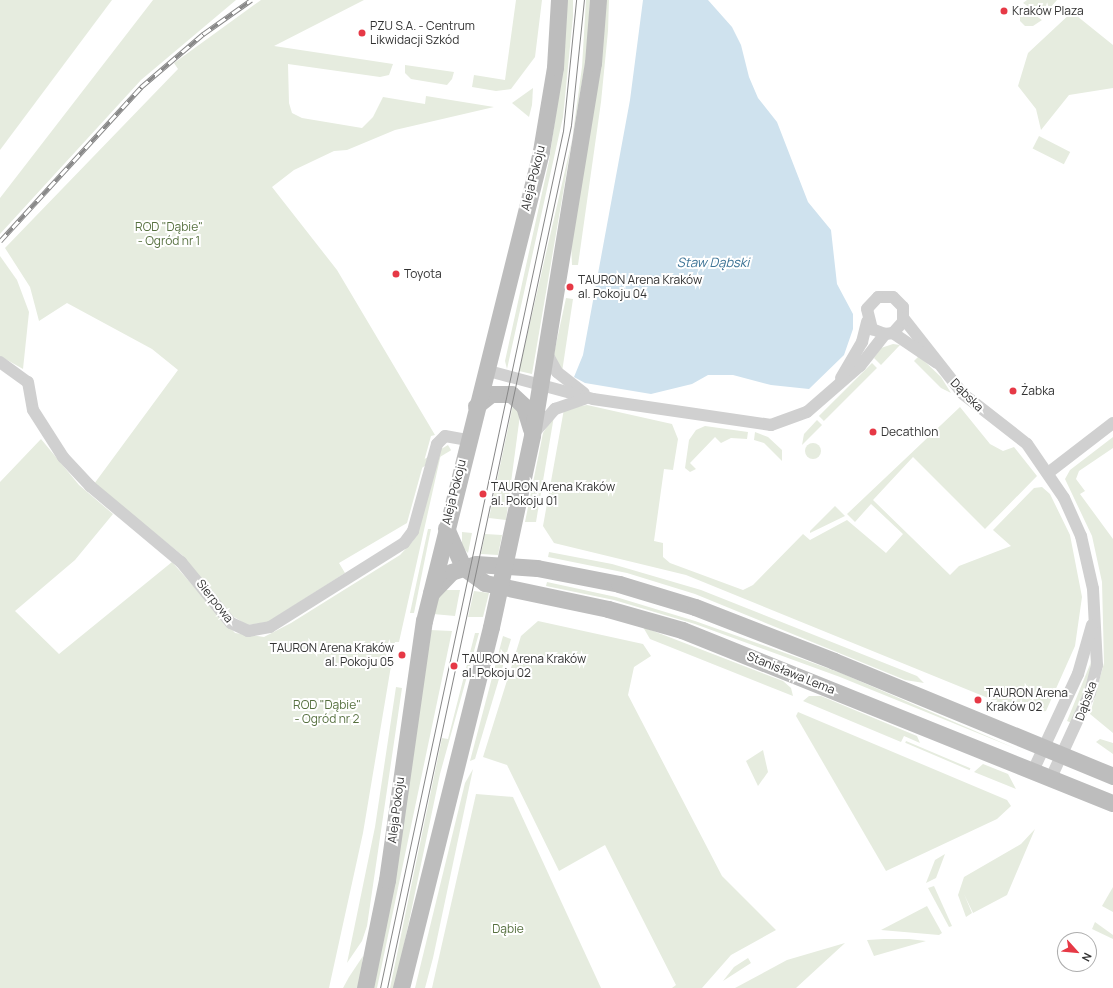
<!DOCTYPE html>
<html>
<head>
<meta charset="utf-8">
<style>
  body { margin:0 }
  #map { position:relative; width:1113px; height:988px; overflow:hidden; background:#fff; font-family:Manrope,sans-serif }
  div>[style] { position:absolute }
  .green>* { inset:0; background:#e6ecdf; transform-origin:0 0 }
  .round { border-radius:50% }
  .water>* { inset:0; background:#cfe2ee }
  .minor>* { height:12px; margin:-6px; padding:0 6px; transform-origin:6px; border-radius:6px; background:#d0d0d0 }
  .secondary>* { height:17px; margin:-8.5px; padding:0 8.5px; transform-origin:8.5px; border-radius:8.5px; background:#bdbdbd }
  .tram>* { height:1px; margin:-0.5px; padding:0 0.5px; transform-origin:0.5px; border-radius:0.5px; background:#888 }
  .rail>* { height:4.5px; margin-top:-2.25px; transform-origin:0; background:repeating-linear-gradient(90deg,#fff 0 9px,#888 0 18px); box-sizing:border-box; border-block:1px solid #888 }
  .dots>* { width:11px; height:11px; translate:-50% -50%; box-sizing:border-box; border:2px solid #fff; border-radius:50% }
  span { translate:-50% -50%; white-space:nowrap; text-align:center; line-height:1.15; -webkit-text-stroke:4px #fff; paint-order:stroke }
  .poi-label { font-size:12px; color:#333 }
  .left { translate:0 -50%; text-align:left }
  .right { translate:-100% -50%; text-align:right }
  .street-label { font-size:12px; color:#333 }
  .park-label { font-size:12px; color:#56703f }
  .water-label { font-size:13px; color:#3f7597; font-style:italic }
  .north { position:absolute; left:1057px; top:932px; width:40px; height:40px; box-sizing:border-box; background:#fff; border:1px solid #adadad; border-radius:50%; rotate:117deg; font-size:11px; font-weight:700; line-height:16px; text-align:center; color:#333 }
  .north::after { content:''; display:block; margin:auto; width:14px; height:18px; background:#e63946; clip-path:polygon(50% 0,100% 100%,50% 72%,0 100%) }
</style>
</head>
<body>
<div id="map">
  <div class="green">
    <div style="clip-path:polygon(0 0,112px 0,0 150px)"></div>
    <div style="clip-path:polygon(153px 0,236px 0,141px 80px,0 234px,0 198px)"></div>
    <div style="clip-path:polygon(261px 0,364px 0,274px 46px,393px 64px,389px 75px,380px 77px,288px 64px,289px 103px,292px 113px,302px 118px,362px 128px,373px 117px,383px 97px,425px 104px,426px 96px,494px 107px,395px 130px,347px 150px,334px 151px,294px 170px,272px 187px,337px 270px,435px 435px,431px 436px,407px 523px,339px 563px,345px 573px,268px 622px,247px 625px,228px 613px,182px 555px,94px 484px,178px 370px,152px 349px,67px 303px,39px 321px,30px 287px,5px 248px,178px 69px,174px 63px)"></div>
    <div style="clip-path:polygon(516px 0,542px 0,535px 57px,511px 89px,496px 91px,472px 87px,474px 75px,505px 80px)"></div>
    <div style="clip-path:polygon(567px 0,573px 0,573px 16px,563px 117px,507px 369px,505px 361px,549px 161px,563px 65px)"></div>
    <div style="clip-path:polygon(586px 0,590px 0,587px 53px,532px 374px,519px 371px,572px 140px,582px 67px)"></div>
    <div style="clip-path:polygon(605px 0,609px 0,608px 31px,601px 102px,578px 265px,572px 265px,571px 241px)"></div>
    <div style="clip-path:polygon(1027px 0,1057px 0,1043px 16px,1023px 3px)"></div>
    <div style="clip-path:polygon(1020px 6px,1023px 7px,1042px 20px,1033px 26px,1025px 26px,1020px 21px)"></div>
    <div style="clip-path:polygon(1072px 12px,1113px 45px,1113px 88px,1069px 95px,1041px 130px,1036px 109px,1018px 86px,1028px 53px)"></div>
    <div style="clip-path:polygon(405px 65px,454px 72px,452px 79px,447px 85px,411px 79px,405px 73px)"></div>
    <div style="clip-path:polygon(533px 88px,532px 105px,529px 117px,512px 103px)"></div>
    <div style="left:1039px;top:136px;width:35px;height:14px;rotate:27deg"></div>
    <div style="clip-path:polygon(0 256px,17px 280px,29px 312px,23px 369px,0 356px)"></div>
    <div style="clip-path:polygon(566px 298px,573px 299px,562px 372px,553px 358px)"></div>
    <div style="clip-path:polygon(893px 344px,900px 345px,881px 365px,874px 358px,881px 348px)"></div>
    <div style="clip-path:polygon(919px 356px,941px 377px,951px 393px,941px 388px,914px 361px)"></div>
    <div style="left:872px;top:363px;width:7px;height:75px;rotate:45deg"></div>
    <div style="clip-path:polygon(514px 400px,520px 415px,506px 520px,489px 518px)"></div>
    <div style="clip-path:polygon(587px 405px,672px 424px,678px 439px,673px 470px,664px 469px,654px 541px,663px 543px,663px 557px,670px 563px,743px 590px,753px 585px,803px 534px,810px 540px,847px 520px,886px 553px,903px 534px,871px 504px,855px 522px,847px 514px,960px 407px,990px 444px,1003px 451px,1014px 447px,1037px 476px,985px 529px,913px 457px,873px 500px,950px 575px,959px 566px,1011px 546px,993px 530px,1034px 488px,1042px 487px,1050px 494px,1070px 535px,1082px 597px,1075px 646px,1046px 711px,1038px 712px,1022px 706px,1015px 709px,686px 575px,554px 543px,543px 526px,564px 409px)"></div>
    <div style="clip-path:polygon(554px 416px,536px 522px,525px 522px,543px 433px)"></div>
    <div style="clip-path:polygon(817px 420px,822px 425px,802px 445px,804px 434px)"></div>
    <div style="clip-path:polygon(705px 426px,748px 432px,747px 439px,731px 438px,721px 443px,715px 437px,690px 463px,696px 469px,690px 472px,685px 468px,689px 440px,696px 430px)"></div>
    <div style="clip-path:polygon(755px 432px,768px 437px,782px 450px,782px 461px,764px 443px,754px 440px)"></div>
    <div style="clip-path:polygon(1113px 437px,1113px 448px,1079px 471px,1076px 479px,1085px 491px,1080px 494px,1113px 539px,1113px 733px,1090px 714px,1104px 663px,1102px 582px,1092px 536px,1065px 479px,1070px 470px)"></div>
    <div style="clip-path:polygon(41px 439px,79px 485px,113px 514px,75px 560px,15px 611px,59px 654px,172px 562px,235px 633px,264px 637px,291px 623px,400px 555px,413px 541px,443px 445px,399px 642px,395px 642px,363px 833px,329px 988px,0 988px,0 482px)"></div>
    <div class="round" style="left:805px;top:443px;width:16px;height:16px"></div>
    <div style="left:448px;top:445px;width:6px;height:71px;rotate:59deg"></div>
    <div style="clip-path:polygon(835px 506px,845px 516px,810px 533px,810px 531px)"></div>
    <div style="clip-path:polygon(428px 529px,431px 529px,414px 613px,410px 613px)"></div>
    <div style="clip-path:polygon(462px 532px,472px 533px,468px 553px,462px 547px)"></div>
    <div style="clip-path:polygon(485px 534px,502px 535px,498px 555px,481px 554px)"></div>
    <div style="clip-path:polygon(549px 552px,612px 564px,701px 590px,917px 676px,924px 683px,905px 680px,695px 594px,627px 573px,548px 557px)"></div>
    <div style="clip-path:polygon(547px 582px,616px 597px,695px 621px,841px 673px,1024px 752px,840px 677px,695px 624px,614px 600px,546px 586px)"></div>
    <div style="clip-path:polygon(446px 590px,460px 590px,455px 616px,433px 614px,438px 597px)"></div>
    <div style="clip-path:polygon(474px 591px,489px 593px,483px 617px,468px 617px)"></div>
    <div style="clip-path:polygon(538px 621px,643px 644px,651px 656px,634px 667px,628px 695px,722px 876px,776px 930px,731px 955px,702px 988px,672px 988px,676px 985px,605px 845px,559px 871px,507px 765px,483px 757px,521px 636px)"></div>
    <div style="clip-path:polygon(643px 627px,783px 681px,791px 688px,793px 696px,650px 639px)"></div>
    <div style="clip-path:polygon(430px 630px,452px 631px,377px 988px,372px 988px)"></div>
    <div style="clip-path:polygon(475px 633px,479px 633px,440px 774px,395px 988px,390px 988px,442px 738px,448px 739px)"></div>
    <div style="clip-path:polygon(503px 636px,511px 639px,475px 759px,470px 761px)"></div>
    <div style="clip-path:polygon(1091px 662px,1089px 680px,1072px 723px,1067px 721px)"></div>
    <div style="clip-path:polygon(396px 687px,402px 688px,367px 926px,362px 941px,347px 963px,375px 827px)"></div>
    <div style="clip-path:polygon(809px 696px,821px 696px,917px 736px,920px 743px,904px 736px,901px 742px,803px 701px)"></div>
    <div style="clip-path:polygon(798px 712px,1007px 800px,1011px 806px,997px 819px,886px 871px,796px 716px)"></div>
    <div style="clip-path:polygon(1100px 739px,1113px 743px,1113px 754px,1096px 742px)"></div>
    <div style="left:906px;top:741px;width:70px;height:2px;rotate:23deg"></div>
    <div style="clip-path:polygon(763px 750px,768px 772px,758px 786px,746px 761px)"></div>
    <div style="clip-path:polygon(983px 764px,1008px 774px,1016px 789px,974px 772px)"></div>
    <div style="clip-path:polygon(473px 769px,433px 958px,425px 988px,415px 988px,465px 783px)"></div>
    <div style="clip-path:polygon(476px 794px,513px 797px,601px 988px,432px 988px)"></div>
    <div style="clip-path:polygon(1035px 829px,1007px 895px,973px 913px,964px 894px,972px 913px,966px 917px,958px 895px,964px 877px,1021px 844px)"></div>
    <div style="clip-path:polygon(945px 854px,936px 878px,926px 883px,935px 860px)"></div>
    <div style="clip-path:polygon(934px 886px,952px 926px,949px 927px,928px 888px)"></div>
    <div style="clip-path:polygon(1113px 887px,1113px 912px,1102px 906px)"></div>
    <div style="clip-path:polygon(927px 906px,942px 933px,939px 935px,881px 930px)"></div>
    <div style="clip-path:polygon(1095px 922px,1113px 935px,1113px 939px,1092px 929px)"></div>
    <div style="clip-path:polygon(884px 939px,909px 939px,926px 941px,874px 956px,867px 940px)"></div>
    <div style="clip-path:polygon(845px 943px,796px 988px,735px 988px,787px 960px)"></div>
    <div style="clip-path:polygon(363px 956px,359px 988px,343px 988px,349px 977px)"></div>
    <div style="clip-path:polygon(748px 958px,751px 963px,723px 981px,734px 967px)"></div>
  </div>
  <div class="water">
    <div style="clip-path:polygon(643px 0,708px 0,732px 27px,741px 45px,749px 77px,758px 98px,777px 122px,808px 202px,831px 230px,837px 284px,853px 314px,853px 329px,844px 355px,809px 389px,771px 385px,733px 375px,708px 375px,692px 384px,651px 394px,585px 383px,574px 377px,583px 355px,630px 100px)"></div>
  </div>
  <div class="minor">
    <div style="left:904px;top:319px;width:95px;rotate:51.8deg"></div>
    <div style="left:963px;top:394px;width:81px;rotate:38deg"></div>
    <div style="left:1027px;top:444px;width:65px;rotate:55.6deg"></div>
    <div style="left:1064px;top:498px;width:42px;rotate:65.9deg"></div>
    <div style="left:1081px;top:536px;width:54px;rotate:77.2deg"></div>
    <div style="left:1093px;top:589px;width:76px;rotate:87deg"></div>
    <div style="left:1097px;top:665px;width:29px;rotate:104deg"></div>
    <div style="left:1090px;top:693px;width:96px;rotate:114.7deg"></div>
    <div style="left:893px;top:333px;width:15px;rotate:-48deg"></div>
    <div style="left:903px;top:322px;width:15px;rotate:-90deg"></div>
    <div style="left:903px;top:307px;width:14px;rotate:-135deg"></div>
    <div style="left:893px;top:297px;width:15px;rotate:180deg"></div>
    <div style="left:878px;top:297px;width:16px;rotate:133deg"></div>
    <div style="left:867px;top:309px;width:21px;rotate:76deg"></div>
    <div style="left:872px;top:329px;width:14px;rotate:21deg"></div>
    <div style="left:885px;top:334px;width:8px;rotate:-7deg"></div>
    <div style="left:893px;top:333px;width:53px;rotate:34.3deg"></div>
    <div style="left:546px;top:352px;width:23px;rotate:61deg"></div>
    <div style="left:557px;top:372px;width:34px;rotate:38deg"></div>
    <div style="left:0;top:362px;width:34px;rotate:36deg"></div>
    <div style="left:28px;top:382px;width:28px;rotate:80deg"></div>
    <div style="left:33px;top:410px;width:56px;rotate:57.4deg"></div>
    <div style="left:63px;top:457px;width:40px;rotate:47deg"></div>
    <div style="left:90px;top:486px;width:119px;rotate:39.9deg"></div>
    <div style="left:181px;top:562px;width:79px;rotate:50.7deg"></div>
    <div style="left:231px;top:623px;width:19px;rotate:25deg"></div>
    <div style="left:248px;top:631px;width:22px;rotate:-10deg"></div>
    <div style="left:270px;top:627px;width:158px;rotate:-32.1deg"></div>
    <div style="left:404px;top:543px;width:15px;rotate:-53deg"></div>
    <div style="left:413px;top:531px;width:90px;rotate:-74.6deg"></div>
    <div style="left:437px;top:444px;width:11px;rotate:-45deg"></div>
    <div style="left:445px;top:436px;width:22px;rotate:10deg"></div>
    <div style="left:485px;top:370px;width:112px;rotate:15deg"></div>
    <div style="left:593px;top:399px;width:180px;rotate:8.3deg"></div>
    <div style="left:771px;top:425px;width:38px;rotate:-20deg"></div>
    <div style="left:807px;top:412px;width:70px;rotate:-41deg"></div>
    <div style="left:860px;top:366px;width:41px;rotate:-52deg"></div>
    <div style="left:841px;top:378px;width:42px;rotate:-59.7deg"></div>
    <div style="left:862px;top:342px;width:21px;rotate:-76deg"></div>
    <div style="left:534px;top:433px;width:32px;rotate:-49deg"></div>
    <div style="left:555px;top:409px;width:31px;rotate:-19deg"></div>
    <div style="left:1048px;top:473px;width:82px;rotate:-37.6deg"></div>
    <div style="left:1032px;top:773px;width:109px;rotate:-65.1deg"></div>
    <div style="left:1078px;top:674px;width:51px;rotate:-74.1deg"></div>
  </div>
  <div class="secondary">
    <div style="left:476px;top:406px;width:19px;rotate:-39deg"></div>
    <div style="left:491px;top:394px;width:20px"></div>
    <div style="left:511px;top:394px;width:18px;rotate:43deg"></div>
    <div style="left:524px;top:406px;width:24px;rotate:73deg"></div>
    <div style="left:446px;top:528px;width:43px;rotate:66.4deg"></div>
    <div style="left:463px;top:567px;width:27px;rotate:36deg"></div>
    <div style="left:485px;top:583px;width:126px;rotate:11.9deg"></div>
    <div style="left:608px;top:609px;width:77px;rotate:15.8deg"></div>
    <div style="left:682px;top:630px;width:464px;rotate:21.9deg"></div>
    <div style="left:431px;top:593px;width:29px;rotate:-46deg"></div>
    <div style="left:451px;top:572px;width:26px;rotate:-18deg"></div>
    <div style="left:476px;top:564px;width:61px;rotate:3.8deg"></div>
    <div style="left:537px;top:568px;width:84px;rotate:11deg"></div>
    <div style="left:619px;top:584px;width:79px;rotate:16.8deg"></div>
    <div style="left:695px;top:607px;width:149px;rotate:21.2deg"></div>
    <div style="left:834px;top:661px;width:302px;rotate:22.4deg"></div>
    <div style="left:365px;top:988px;width:110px;rotate:-78.5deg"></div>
    <div style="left:387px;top:880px;width:262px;rotate:-81.9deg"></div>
    <div style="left:424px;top:621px;width:484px;rotate:-76deg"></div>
    <div style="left:541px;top:151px;width:85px;rotate:-80.5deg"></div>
    <div style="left:555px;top:67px;width:67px;rotate:-86.6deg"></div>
    <div style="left:401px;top:988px;width:372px;rotate:-76deg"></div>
    <div style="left:491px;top:627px;width:196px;rotate:-77.9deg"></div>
    <div style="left:532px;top:435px;width:377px;rotate:-80.7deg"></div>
    <div style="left:593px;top:63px;width:63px;rotate:-85.5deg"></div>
  </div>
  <div class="tram">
    <div style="left:380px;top:988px;width:876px;rotate:-77.95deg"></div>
    <div style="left:563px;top:131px;width:132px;rotate:-84.3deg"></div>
    <div style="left:387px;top:988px;width:882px;rotate:-77.96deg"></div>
    <div style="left:571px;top:125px;width:126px;rotate:-84.1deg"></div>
  </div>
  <div class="rail">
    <div style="left:0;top:241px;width:209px;rotate:-47.5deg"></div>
    <div style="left:141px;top:87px;width:82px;rotate:-40.5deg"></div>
    <div style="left:203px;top:34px;width:59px;rotate:-35.3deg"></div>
  </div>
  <div class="dots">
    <div style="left:1004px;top:11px;background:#e63946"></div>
    <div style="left:362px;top:33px;background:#e63946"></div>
    <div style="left:396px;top:274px;background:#e63946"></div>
    <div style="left:570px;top:287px;background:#e63946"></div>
    <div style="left:1013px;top:391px;background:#e63946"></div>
    <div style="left:873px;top:432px;background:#e63946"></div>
    <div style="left:483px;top:494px;background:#e63946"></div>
    <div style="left:402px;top:655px;background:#e63946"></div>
    <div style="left:454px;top:666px;background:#e63946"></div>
    <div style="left:978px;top:700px;background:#e63946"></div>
  </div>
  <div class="poi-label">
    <span class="left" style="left:1012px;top:11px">Kraków Plaza</span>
    <span class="left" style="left:370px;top:33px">PZU S.A. - Centrum<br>Likwidacji Szkód</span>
    <span class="left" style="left:404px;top:274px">Toyota</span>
    <span class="left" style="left:578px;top:287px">TAURON Arena Kraków<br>al. Pokoju 04</span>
    <span class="left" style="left:1021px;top:391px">Żabka</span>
    <span class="left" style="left:881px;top:432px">Decathlon</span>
    <span class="left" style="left:491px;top:494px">TAURON Arena Kraków<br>al. Pokoju 01</span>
    <span class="right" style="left:394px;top:655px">TAURON Arena Kraków<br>al. Pokoju 05</span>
    <span class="left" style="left:462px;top:666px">TAURON Arena Kraków<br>al. Pokoju 02</span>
    <span class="left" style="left:986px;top:700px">TAURON Arena<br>Kraków 02</span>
  </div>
  <div class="street-label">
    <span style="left:533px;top:178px;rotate:-76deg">Aleja Pokoju</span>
    <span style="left:967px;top:395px;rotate:45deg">Dąbska</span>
    <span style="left:454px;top:492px;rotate:-76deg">Aleja Pokoju</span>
    <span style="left:215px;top:601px;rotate:52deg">Sierpowa</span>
    <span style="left:791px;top:673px;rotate:22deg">Stanisława Lema</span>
    <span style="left:1086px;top:701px;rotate:-70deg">Dąbska</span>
    <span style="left:396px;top:810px;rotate:-83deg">Aleja Pokoju</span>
  </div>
  <div class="park-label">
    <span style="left:169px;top:234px">ROD "Dąbie"<br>- Ogród nr 1</span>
    <span style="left:327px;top:712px">ROD "Dąbie"<br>- Ogród nr 2</span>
    <span style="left:508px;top:929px">Dąbie</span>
  </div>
  <div class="water-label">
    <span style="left:713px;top:262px">Staw Dąbski</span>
  </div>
  <div class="north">N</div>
</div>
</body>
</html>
